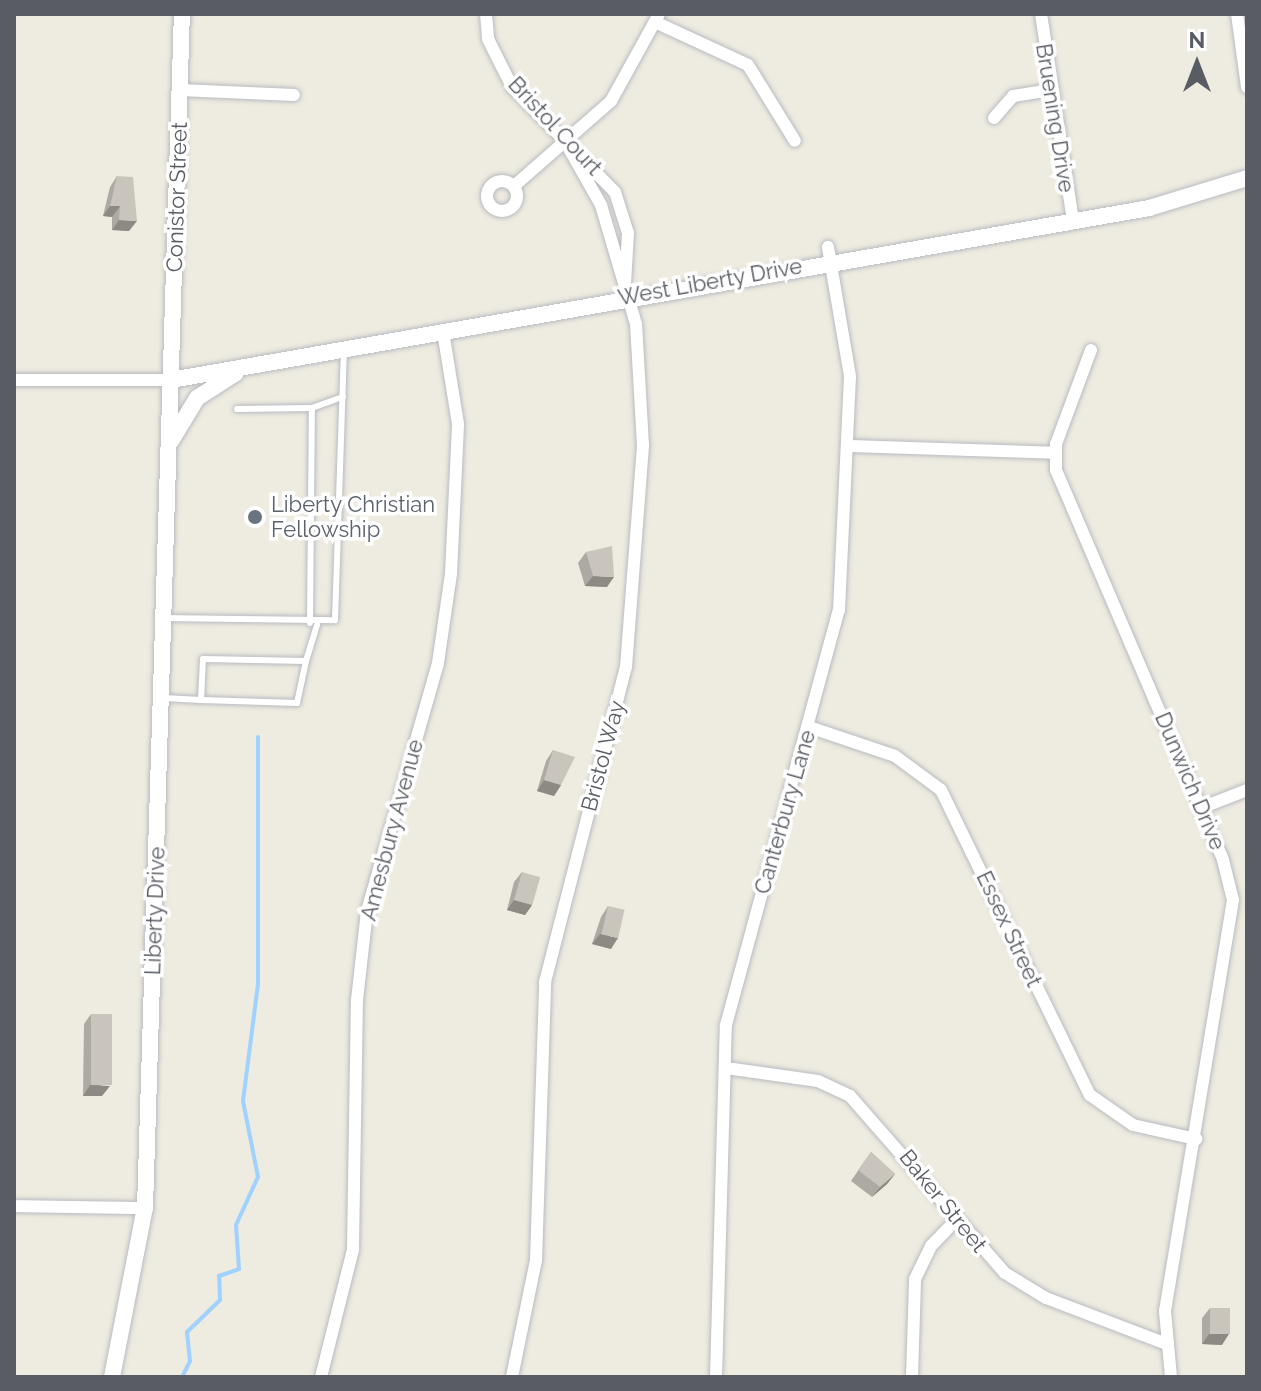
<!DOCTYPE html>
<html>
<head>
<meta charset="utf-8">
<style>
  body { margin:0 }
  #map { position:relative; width:1261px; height:1391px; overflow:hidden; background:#eeebe0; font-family:Raleway,sans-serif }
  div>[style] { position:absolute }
  .stream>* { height:4px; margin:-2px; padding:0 2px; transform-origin:2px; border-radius:2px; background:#9fd2ff }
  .roads { filter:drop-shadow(0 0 2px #b8bbc1) drop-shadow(0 0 2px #b8bbc1) }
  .service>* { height:6px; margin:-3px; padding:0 3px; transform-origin:3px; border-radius:3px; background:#fff }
  .minor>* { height:12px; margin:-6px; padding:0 6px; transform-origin:6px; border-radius:6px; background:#fff }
  .minor>.ring { margin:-6px; padding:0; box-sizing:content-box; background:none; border:12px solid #fff; border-radius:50% }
  .secondary>* { height:16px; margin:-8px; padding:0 8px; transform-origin:8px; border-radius:8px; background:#fff }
  .wall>* { inset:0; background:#ada9a3 }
  .shaded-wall>* { inset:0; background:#8d8a84 }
  .building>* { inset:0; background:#c9c5bd; transform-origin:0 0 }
  .dots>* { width:22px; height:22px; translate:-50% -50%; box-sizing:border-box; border:4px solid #fff; border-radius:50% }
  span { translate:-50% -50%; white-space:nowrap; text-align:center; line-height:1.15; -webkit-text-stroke:7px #fff; paint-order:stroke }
  .street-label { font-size:22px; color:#595d63 }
  .worship-label { font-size:22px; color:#5b616d }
  .left { translate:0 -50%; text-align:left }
  .frame { position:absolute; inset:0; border:16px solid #595d63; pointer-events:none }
  .north { position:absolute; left:1157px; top:24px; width:80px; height:80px; -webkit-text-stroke:6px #fff; paint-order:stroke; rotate:0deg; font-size:22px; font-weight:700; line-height:32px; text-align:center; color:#595d63 }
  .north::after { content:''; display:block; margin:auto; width:28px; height:36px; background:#595d63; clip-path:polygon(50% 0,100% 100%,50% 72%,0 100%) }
</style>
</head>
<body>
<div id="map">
  <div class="stream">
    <div style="left:182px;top:1377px;width:18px;rotate:-63deg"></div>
    <div style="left:190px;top:1361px;width:29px;rotate:-96deg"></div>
    <div style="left:187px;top:1332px;width:46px;rotate:-44.1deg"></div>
    <div style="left:220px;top:1300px;width:24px;rotate:-92deg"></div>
    <div style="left:219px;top:1276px;width:21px;rotate:-19deg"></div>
    <div style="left:239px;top:1269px;width:44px;rotate:-93.9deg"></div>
    <div style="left:236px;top:1225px;width:53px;rotate:-65.4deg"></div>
    <div style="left:258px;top:1177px;width:77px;rotate:-101.2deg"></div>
    <div style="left:243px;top:1101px;width:118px;rotate:-82.7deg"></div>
    <div style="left:258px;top:984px;width:247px;rotate:-90deg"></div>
  </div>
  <div class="roads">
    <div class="service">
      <div style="left:237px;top:409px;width:75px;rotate:-0.8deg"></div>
      <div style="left:164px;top:618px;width:171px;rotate:0.7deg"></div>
      <div style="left:335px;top:620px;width:267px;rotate:-88.1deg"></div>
      <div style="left:310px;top:623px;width:215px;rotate:-89.5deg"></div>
      <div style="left:312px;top:408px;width:33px;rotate:-20deg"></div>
      <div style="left:306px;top:661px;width:43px;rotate:102.1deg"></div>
      <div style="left:297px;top:703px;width:96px;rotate:-178.2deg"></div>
      <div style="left:201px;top:700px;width:41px;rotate:-87.2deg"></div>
      <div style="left:203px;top:659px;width:103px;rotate:1.1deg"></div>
      <div style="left:306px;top:661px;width:38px;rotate:-73deg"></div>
      <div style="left:164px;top:698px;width:37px;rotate:3deg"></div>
    </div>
    <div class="minor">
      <div style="left:486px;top:14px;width:25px;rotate:85deg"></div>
      <div style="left:488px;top:39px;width:54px;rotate:63.4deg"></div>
      <div style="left:512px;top:87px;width:147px;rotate:45.6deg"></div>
      <div style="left:615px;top:192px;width:43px;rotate:72.4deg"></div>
      <div style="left:628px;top:233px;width:50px;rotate:93.4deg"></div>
      <div style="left:1041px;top:14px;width:209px;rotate:81.2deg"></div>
      <div style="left:1237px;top:14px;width:74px;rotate:82.2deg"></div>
      <div style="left:655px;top:22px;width:102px;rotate:24.8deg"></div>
      <div style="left:748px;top:65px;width:89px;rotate:58.3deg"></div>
      <div style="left:180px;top:90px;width:114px;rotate:2.5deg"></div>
      <div style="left:994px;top:118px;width:29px;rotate:-49deg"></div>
      <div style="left:1013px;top:96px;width:36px;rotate:-9deg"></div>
      <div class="ring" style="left:487px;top:181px;width:18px;height:18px"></div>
      <div style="left:514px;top:186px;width:129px;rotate:-41.2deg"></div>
      <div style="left:611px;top:101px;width:99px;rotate:-61.1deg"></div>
      <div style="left:1091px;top:350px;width:100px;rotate:110.4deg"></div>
      <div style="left:1056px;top:444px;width:26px;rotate:90deg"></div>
      <div style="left:1056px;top:470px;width:424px;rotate:66.8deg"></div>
      <div style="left:1223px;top:860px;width:41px;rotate:76deg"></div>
      <div style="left:1233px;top:900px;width:417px;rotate:99.4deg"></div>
      <div style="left:1165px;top:1311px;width:66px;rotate:84.8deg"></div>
      <div style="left:14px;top:380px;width:157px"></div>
      <div style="left:849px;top:446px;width:206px;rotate:1.9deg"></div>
      <div style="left:809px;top:727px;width:91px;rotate:18.6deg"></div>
      <div style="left:895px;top:756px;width:57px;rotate:36.5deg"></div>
      <div style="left:941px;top:790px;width:339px;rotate:64deg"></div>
      <div style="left:1090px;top:1095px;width:52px;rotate:34.9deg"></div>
      <div style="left:1133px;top:1125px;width:65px;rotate:12.5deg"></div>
      <div style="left:1201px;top:808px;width:49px;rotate:-21.4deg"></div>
      <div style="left:726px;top:1068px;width:93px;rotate:8deg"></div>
      <div style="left:818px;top:1081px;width:35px;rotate:25deg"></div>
      <div style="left:850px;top:1096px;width:235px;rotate:48.8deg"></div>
      <div style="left:1005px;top:1273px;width:48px;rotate:31.4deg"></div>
      <div style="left:1046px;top:1298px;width:126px;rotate:20.9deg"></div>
      <div style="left:14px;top:1206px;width:131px;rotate:0.9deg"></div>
      <div style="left:321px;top:1377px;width:131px;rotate:-75.9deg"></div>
      <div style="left:353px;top:1250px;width:250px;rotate:-89.1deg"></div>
      <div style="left:357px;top:1000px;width:90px;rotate:-83.6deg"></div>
      <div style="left:367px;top:911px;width:258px;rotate:-74deg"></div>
      <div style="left:438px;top:663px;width:90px;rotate:-81.7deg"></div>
      <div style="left:451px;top:574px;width:150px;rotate:-87.3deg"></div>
      <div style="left:458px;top:424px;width:94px;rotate:-99.2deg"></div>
      <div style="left:512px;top:1377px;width:119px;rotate:-78.4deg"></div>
      <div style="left:536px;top:1260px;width:278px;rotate:-88.1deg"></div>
      <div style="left:545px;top:982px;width:325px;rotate:-75.6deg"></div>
      <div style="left:626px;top:667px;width:223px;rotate:-85.6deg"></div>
      <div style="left:643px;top:445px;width:121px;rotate:-93.3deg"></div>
      <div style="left:636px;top:324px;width:124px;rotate:-106.4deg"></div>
      <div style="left:601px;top:205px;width:69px;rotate:-119.5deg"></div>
      <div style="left:716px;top:1377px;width:352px;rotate:-88.4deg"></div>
      <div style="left:726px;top:1025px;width:430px;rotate:-74.8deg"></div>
      <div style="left:839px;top:610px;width:234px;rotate:-87.3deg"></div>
      <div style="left:850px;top:376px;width:131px;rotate:-99.7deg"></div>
      <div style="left:912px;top:1377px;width:98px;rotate:-88.2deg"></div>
      <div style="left:915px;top:1279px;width:37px;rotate:-64deg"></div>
      <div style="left:931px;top:1246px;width:37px;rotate:-46deg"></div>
    </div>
    <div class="secondary">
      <div style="left:171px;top:380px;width:993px;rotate:-9.97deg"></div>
      <div style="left:1149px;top:208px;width:102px;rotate:-17deg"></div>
      <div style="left:171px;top:441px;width:50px;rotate:-58.8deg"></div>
      <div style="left:197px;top:398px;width:46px;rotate:-32.7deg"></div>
      <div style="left:112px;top:1377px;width:172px;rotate:-79deg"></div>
      <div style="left:145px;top:1208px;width:1195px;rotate:-88.23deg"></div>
    </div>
  </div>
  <div class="wall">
    <div style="clip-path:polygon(117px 176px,129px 231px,112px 230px,112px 217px,103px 216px,110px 187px)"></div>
    <div style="clip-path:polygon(586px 552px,607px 587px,585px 586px,578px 563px)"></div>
    <div style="clip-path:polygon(553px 750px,561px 785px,554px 796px,537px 791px,546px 761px)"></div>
    <div style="clip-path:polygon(522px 872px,532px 905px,525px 915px,507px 910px,514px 882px)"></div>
    <div style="clip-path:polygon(608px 906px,611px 949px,592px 944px,601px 917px)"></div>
    <div style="clip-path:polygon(91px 1014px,102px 1096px,83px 1096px,84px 1024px)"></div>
    <div style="clip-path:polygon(871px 1152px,895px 1174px,887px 1184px,872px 1197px,851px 1181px)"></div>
    <div style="clip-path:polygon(1210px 1308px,1222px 1345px,1202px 1344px,1202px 1318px)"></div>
  </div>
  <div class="shaded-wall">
    <div style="clip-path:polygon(110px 206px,120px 206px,112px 217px,103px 216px)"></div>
    <div style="clip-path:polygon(119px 220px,137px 221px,129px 231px,112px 230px)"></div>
    <div style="clip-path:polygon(593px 576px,614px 577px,607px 587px,585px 586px)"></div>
    <div style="clip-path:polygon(544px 780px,561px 785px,554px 796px,537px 791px)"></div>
    <div style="clip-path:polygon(514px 900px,532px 905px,525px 915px,507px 910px)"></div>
    <div style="clip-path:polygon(600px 934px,618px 938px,611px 949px,592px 944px)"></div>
    <div style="clip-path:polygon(90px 1085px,110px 1086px,102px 1096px,83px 1096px)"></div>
    <div style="clip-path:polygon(895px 1174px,887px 1184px,872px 1197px,880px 1187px)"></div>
    <div style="clip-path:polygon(1209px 1334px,1229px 1334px,1222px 1345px,1202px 1344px)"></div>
  </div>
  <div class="building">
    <div style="clip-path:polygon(117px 176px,133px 177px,137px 221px,119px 220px,120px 206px,110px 206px)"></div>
    <div style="clip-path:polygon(612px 546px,614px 577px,593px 576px,586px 552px)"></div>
    <div style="clip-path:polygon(553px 750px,575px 757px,561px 785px,544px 780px)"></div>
    <div style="left:522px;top:872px;width:19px;height:29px;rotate:16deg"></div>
    <div style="left:608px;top:906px;width:17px;height:29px;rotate:13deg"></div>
    <div style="left:91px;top:1014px;width:21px;height:71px"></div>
    <div style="clip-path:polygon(871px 1152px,895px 1174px,880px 1187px,858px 1170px)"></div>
    <div style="left:1210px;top:1308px;width:20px;height:26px"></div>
  </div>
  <div class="dots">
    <div style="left:255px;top:517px;background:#6b7280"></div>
  </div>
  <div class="street-label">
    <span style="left:1055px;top:118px;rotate:81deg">Bruening Drive</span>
    <span style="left:555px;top:126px;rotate:47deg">Bristol Court</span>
    <span style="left:177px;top:197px;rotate:-88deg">Conistor Street</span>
    <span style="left:710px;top:282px;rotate:-10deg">West Liberty Drive</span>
    <span style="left:603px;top:756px;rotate:-75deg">Bristol Way</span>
    <span style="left:1190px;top:781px;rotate:67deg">Dunwich Drive</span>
    <span style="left:785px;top:812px;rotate:-74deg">Canterbury Lane</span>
    <span style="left:392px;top:830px;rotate:-75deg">Amesbury Avenue</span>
    <span style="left:155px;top:911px;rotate:-88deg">Liberty Drive</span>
    <span style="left:1009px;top:929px;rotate:65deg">Essex Street</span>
    <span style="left:943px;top:1201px;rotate:51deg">Baker Street</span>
  </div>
  <div class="worship-label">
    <span class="left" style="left:271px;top:517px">Liberty Christian<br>Fellowship</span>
  </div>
  <div class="frame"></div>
  <div class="north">N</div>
</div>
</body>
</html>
